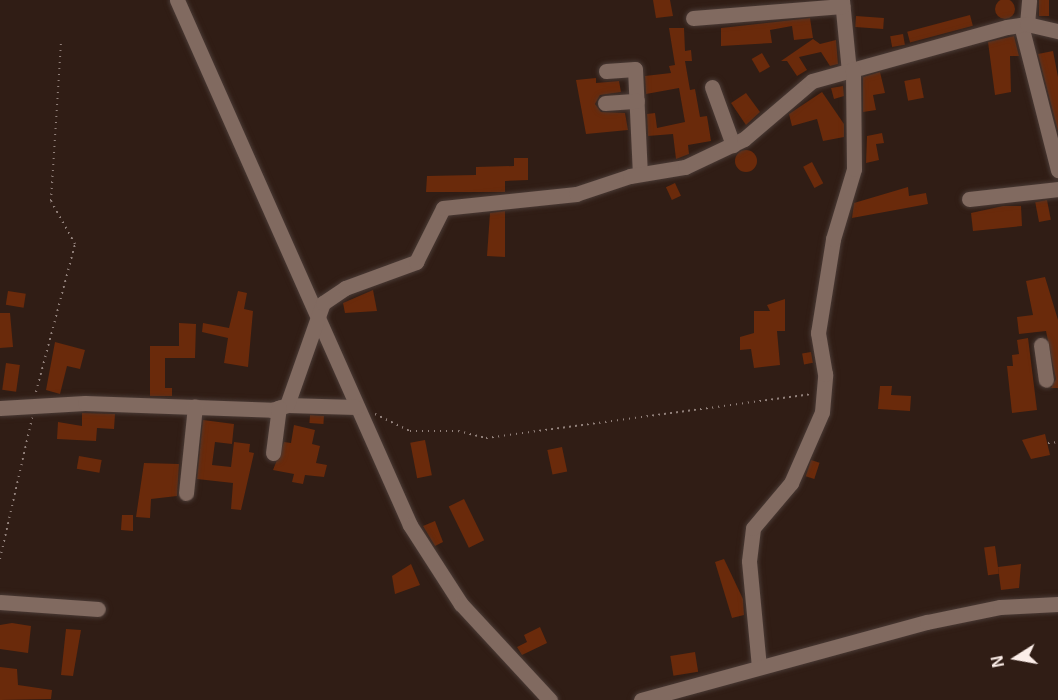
<!DOCTYPE html>
<html>
<head>
<meta charset="utf-8">
<style>
  body { margin:0 }
  #map { position:relative; width:1058px; height:700px; overflow:hidden; background:#301d15; font-family:Arial,sans-serif }
  div>[style] { position:absolute }
  .building>* { inset:0; background:#6a2a0b; transform-origin:0 0 }
  .round { border-radius:50% }
  .path>* { height:2px; margin-top:-1px; transform-origin:0; background:repeating-linear-gradient(90deg,#91807a 0 1.5px,transparent 0 6px) }
  .roads { filter:drop-shadow(0 0 2px #493a35) drop-shadow(0 0 2px #493a35) }
  .minor>* { height:15px; margin:-7.5px; padding:0 7.5px; transform-origin:7.5px; border-radius:7.5px; background:#816a60 }
  span { translate:-50% -50%; white-space:nowrap; text-align:center; line-height:1.15; -webkit-text-stroke:4.5px #301d15; paint-order:stroke }
  .north { position:absolute; left:986px; top:628px; width:60px; height:60px; -webkit-text-stroke:4px #301d15; paint-order:stroke; rotate:259deg; font-size:16px; font-weight:700; line-height:24px; text-align:center; color:#fceee9 }
  .north::after { content:''; display:block; margin:auto; width:21px; height:27px; background:#fceee9; clip-path:polygon(50% 0,100% 100%,50% 72%,0 100%) }
</style>
</head>
<body>
<div id="map">
  <div class="building">
    <div class="round" style="left:995px;top:-1px;width:20px;height:20px"></div>
    <div style="clip-path:polygon(653px 0,670px 0,673px 16px,656px 18px)"></div>
    <div style="left:1039px;top:0;width:10px;height:16px"></div>
    <div style="left:970px;top:15px;width:11px;height:65px;rotate:75deg"></div>
    <div style="left:856px;top:16px;width:28px;height:11px;rotate:4deg"></div>
    <div style="clip-path:polygon(810px 18px,813px 38px,794px 40px,792px 26px,770px 30px,772px 43px,721px 46px,721px 28px)"></div>
    <div style="clip-path:polygon(669px 28px,684px 28px,685px 51px,691px 50px,692px 61px,685px 61px,690px 90px,695px 89px,700px 117px,707px 116px,711px 141px,688px 145px,689px 154px,676px 159px,673px 134px,648px 136px,647px 114px,655px 113px,657px 128px,685px 122px,679px 88px,646px 94px,645px 76px,671px 73px,669px 66px,675px 65px)"></div>
    <div style="left:903px;top:34px;width:11px;height:13px;rotate:80deg"></div>
    <div style="clip-path:polygon(1014px 36px,1019px 56px,1010px 56px,1011px 92px,995px 95px,988px 42px)"></div>
    <div style="clip-path:polygon(813px 39px,820px 44px,836px 40px,838px 64px,830px 66px,821px 52px,799px 57px,807px 70px,797px 76px,787px 61px,781px 61px)"></div>
    <div style="clip-path:polygon(1053px 51px,1058px 77px,1058px 131px,1038px 54px)"></div>
    <div style="left:762px;top:53px;width:16px;height:12px;rotate:60deg"></div>
    <div style="clip-path:polygon(880px 72px,885px 93px,873px 95px,876px 110px,863px 112px,863px 77px)"></div>
    <div style="clip-path:polygon(596px 78px,596px 83px,619px 81px,621px 92px,600px 95px,595px 104px,601px 112px,625px 113px,628px 130px,586px 134px,576px 80px)"></div>
    <div style="left:920px;top:78px;width:20px;height:16px;rotate:79deg"></div>
    <div style="clip-path:polygon(843px 86px,844px 96px,834px 99px,831px 88px)"></div>
    <div style="clip-path:polygon(822px 92px,844px 124px,844px 137px,823px 141px,817px 119px,792px 126px,789px 114px)"></div>
    <div style="clip-path:polygon(746px 93px,760px 112px,746px 125px,731px 103px)"></div>
    <div style="clip-path:polygon(882px 133px,884px 143px,876px 144px,879px 160px,866px 163px,867px 136px)"></div>
    <div class="round" style="left:735px;top:150px;width:22px;height:22px"></div>
    <div style="clip-path:polygon(514px 158px,528px 158px,528px 180px,505px 181px,505px 192px,426px 192px,427px 176px,476px 175px,476px 167px,514px 166px)"></div>
    <div style="left:812px;top:162px;width:24px;height:10px;rotate:62deg"></div>
    <div style="left:675px;top:183px;width:14px;height:10px;rotate:65deg"></div>
    <div style="clip-path:polygon(908px 187px,909px 196px,926px 193px,928px 204px,852px 218px,854px 203px)"></div>
    <div style="left:1047px;top:200px;width:20px;height:12px;rotate:79deg"></div>
    <div style="clip-path:polygon(1003px 206px,1021px 206px,1022px 226px,973px 231px,971px 213px)"></div>
    <div style="clip-path:polygon(505px 211px,505px 257px,487px 256px,490px 213px)"></div>
    <div style="clip-path:polygon(1045px 277px,1058px 320px,1058px 388px,1051px 388px,1056px 379px,1046px 331px,1019px 334px,1017px 317px,1033px 315px,1026px 281px)"></div>
    <div style="clip-path:polygon(373px 290px,377px 311px,345px 313px,343px 303px)"></div>
    <div style="left:8px;top:291px;width:18px;height:14px;rotate:9deg"></div>
    <div style="clip-path:polygon(238px 291px,247px 293px,244px 309px,253px 311px,248px 367px,224px 363px,228px 338px,202px 332px,203px 323px,229px 328px)"></div>
    <div style="clip-path:polygon(785px 299px,785px 331px,777px 331px,780px 365px,754px 368px,751px 349px,740px 350px,740px 337px,754px 333px,754px 311px,770px 311px,767px 305px)"></div>
    <div style="clip-path:polygon(0 313px,10px 313px,13px 347px,0 348px)"></div>
    <div style="clip-path:polygon(179px 323px,196px 324px,195px 358px,165px 358px,165px 388px,172px 388px,172px 396px,150px 396px,150px 346px,179px 346px)"></div>
    <div style="clip-path:polygon(1028px 338px,1037px 410px,1012px 413px,1007px 366px,1013px 366px,1012px 355px,1019px 354px,1017px 340px)"></div>
    <div style="clip-path:polygon(55px 342px,85px 350px,80px 369px,67px 366px,60px 394px,46px 390px)"></div>
    <div style="left:811px;top:352px;width:11px;height:9px;rotate:80deg"></div>
    <div style="left:6px;top:363px;width:14px;height:27px;rotate:8deg"></div>
    <div style="clip-path:polygon(880px 386px,892px 386px,891px 395px,911px 396px,910px 411px,878px 409px)"></div>
    <div style="clip-path:polygon(82px 413px,115px 414px,114px 429px,97px 428px,96px 441px,57px 439px,58px 422px,82px 426px)"></div>
    <div style="left:310px;top:415px;width:14px;height:8px;rotate:4deg"></div>
    <div style="clip-path:polygon(203px 420px,234px 424px,232px 444px,215px 442px,212px 465px,231px 467px,234px 442px,250px 444px,249px 452px,254px 453px,241px 510px,231px 509px,233px 483px,197px 479px)"></div>
    <div style="clip-path:polygon(294px 425px,315px 430px,312px 444px,320px 446px,316px 463px,327px 465px,324px 477px,305px 475px,303px 484px,292px 482px,294px 474px,273px 470px,284px 442px,291px 443px)"></div>
    <div style="clip-path:polygon(1045px 434px,1050px 455px,1031px 459px,1022px 440px)"></div>
    <div style="left:425px;top:440px;width:36px;height:15px;rotate:79deg"></div>
    <div style="left:562px;top:447px;width:25px;height:15px;rotate:78deg"></div>
    <div style="left:79px;top:456px;width:23px;height:13px;rotate:10deg"></div>
    <div style="left:811px;top:460px;width:9px;height:17px;rotate:18deg"></div>
    <div style="clip-path:polygon(144px 463px,179px 464px,177px 496px,151px 499px,150px 518px,136px 517px)"></div>
    <div style="left:464px;top:499px;width:46px;height:17px;rotate:64deg"></div>
    <div style="clip-path:polygon(122px 515px,133px 515px,133px 531px,121px 530px)"></div>
    <div style="clip-path:polygon(435px 521px,443px 542px,435px 546px,423px 526px)"></div>
    <div style="left:995px;top:546px;width:28px;height:11px;rotate:82deg"></div>
    <div style="clip-path:polygon(724px 559px,743px 599px,744px 615px,732px 618px,715px 562px)"></div>
    <div style="clip-path:polygon(411px 564px,420px 585px,395px 594px,392px 576px)"></div>
    <div style="clip-path:polygon(1021px 564px,1019px 588px,1001px 590px,998px 567px)"></div>
    <div style="clip-path:polygon(12px 623px,31px 626px,28px 653px,0 649px,0 625px)"></div>
    <div style="clip-path:polygon(540px 627px,547px 643px,522px 655px,517px 647px,527px 642px,524px 635px)"></div>
    <div style="clip-path:polygon(66px 629px,81px 630px,73px 676px,61px 675px)"></div>
    <div style="left:695px;top:652px;width:20px;height:25px;rotate:81deg"></div>
    <div style="clip-path:polygon(0 667px,17px 669px,18px 685px,52px 690px,51px 699px,0 700px)"></div>
  </div>
  <div class="path">
    <div style="left:36px;top:392px;width:153px;rotate:-75.2deg"></div>
    <div style="left:75px;top:244px;width:49px;rotate:-119.2deg"></div>
    <div style="left:51px;top:201px;width:160px;rotate:-86.4deg"></div>
    <div style="left:375px;top:414px;width:39px;rotate:26deg"></div>
    <div style="left:410px;top:431px;width:48px"></div>
    <div style="left:458px;top:431px;width:29px;rotate:14deg"></div>
    <div style="left:486px;top:438px;width:327px;rotate:-7.7deg"></div>
    <div style="left:1048px;top:443px;width:10px;rotate:-6deg"></div>
    <div style="left:0;top:559px;width:145px;rotate:-77.2deg"></div>
  </div>
  <div class="roads">
    <div class="minor">
      <div style="left:177px;top:0;width:574px;rotate:66.07deg"></div>
      <div style="left:410px;top:525px;width:94px;rotate:57.2deg"></div>
      <div style="left:461px;top:604px;width:131px;rotate:47.2deg"></div>
      <div style="left:842px;top:0;width:71px;rotate:84.4deg"></div>
      <div style="left:693px;top:18px;width:150px;rotate:-4.6deg"></div>
      <div style="left:1027px;top:24px;width:24px;rotate:-85deg"></div>
      <div style="left:1021px;top:25px;width:150px;rotate:75.7deg"></div>
      <div style="left:606px;top:71px;width:29px;rotate:-4deg"></div>
      <div style="left:635px;top:69px;width:105px;rotate:87.3deg"></div>
      <div style="left:712px;top:87px;width:62px;rotate:70.1deg"></div>
      <div style="left:605px;top:103px;width:32px;rotate:-4deg"></div>
      <div style="left:969px;top:199px;width:90px;rotate:-6.4deg"></div>
      <div style="left:1041px;top:345px;width:35px;rotate:82deg"></div>
      <div style="left:287px;top:405px;width:69px;rotate:1.7deg"></div>
      <div style="left:0;top:408px;width:85px;rotate:-3.4deg"></div>
      <div style="left:85px;top:403px;width:187px;rotate:2.1deg"></div>
      <div style="left:272px;top:410px;width:16px;rotate:-18deg"></div>
      <div style="left:287px;top:405px;width:108px;rotate:-70.6deg"></div>
      <div style="left:323px;top:303px;width:27px;rotate:-34deg"></div>
      <div style="left:345px;top:288px;width:76px;rotate:-20.1deg"></div>
      <div style="left:416px;top:262px;width:60px;rotate:-63.4deg"></div>
      <div style="left:443px;top:208px;width:134px;rotate:-6deg"></div>
      <div style="left:576px;top:194px;width:57px;rotate:-18.4deg"></div>
      <div style="left:630px;top:176px;width:56px;rotate:-9.3deg"></div>
      <div style="left:685px;top:167px;width:65px;rotate:-25.4deg"></div>
      <div style="left:744px;top:139px;width:89px;rotate:-40.5deg"></div>
      <div style="left:812px;top:81px;width:202px;rotate:-15.5deg"></div>
      <div style="left:1007px;top:27px;width:20px;rotate:-9deg"></div>
      <div style="left:1027px;top:24px;width:32px;rotate:13deg"></div>
      <div style="left:273px;top:453px;width:46px;rotate:-82.6deg"></div>
      <div style="left:186px;top:493px;width:87px;rotate:-84.1deg"></div>
      <div style="left:0;top:602px;width:98px;rotate:4.1deg"></div>
      <div style="left:759px;top:667px;width:106px;rotate:-95.4deg"></div>
      <div style="left:749px;top:561px;width:33px;rotate:-83deg"></div>
      <div style="left:753px;top:528px;width:59px;rotate:-49.8deg"></div>
      <div style="left:791px;top:483px;width:77px;rotate:-66.4deg"></div>
      <div style="left:822px;top:412px;width:38px;rotate:-85deg"></div>
      <div style="left:825px;top:374px;width:42px;rotate:-99.7deg"></div>
      <div style="left:818px;top:333px;width:95px;rotate:-80.9deg"></div>
      <div style="left:833px;top:239px;width:73px;rotate:-73.3deg"></div>
      <div style="left:854px;top:169px;width:100px;rotate:-90.6deg"></div>
      <div style="left:641px;top:700px;width:296px;rotate:-15.3deg"></div>
      <div style="left:927px;top:622px;width:75px;rotate:-11.6deg"></div>
      <div style="left:1000px;top:607px;width:58px;rotate:-3deg"></div>
    </div>
  </div>
  <div class="north">N</div>
</div>
</body>
</html>
